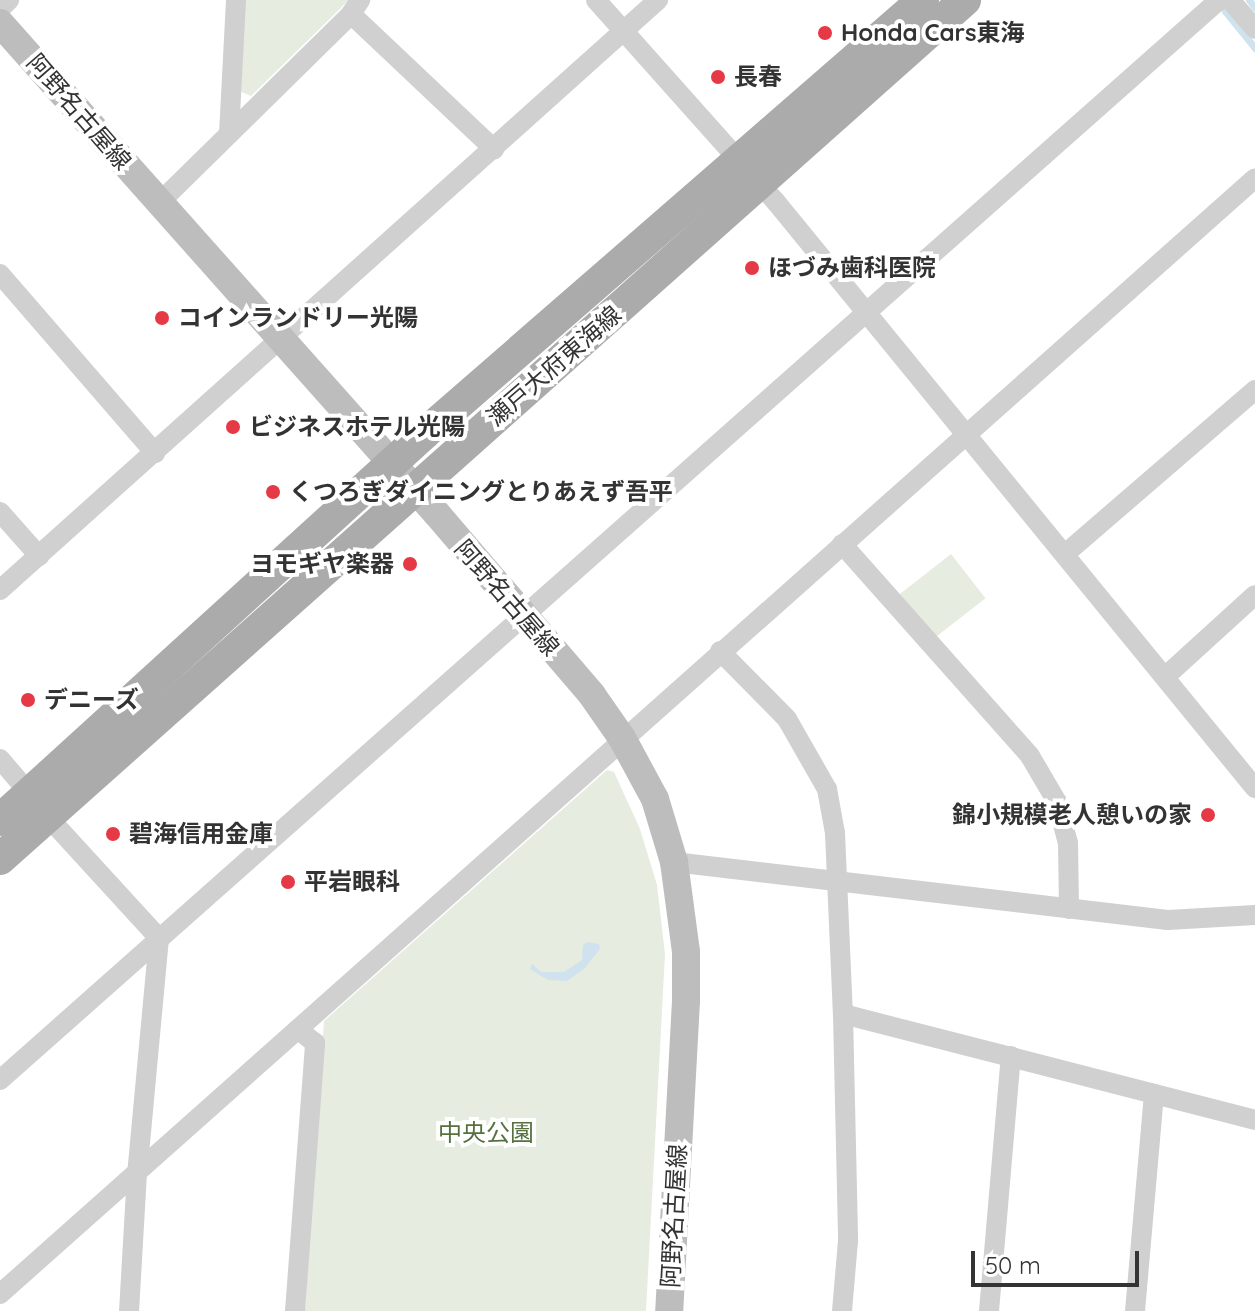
<!DOCTYPE html>
<html>
<head>
<meta charset="utf-8">
<style>
  body { margin:0 }
  #map { position:relative; width:1255px; height:1311px; overflow:hidden; background:#fff; font-family:Quicksand,"Noto Sans JP",sans-serif }
  div>[style] { position:absolute }
  .green>* { inset:0; background:#e6ecdf; transform-origin:0 0 }
  .water>* { inset:0; background:#cfe2ee }
  .stream>* { height:7px; margin:-3.5px; padding:0 3.5px; transform-origin:3.5px; border-radius:3.5px; background:#cfe2ee }
  .street>* { height:20px; margin:-10px; padding:0 10px; transform-origin:10px; border-radius:10px; background:#d0d0d0 }
  .secondary>* { height:28px; margin:-14px; padding:0 14px; transform-origin:14px; border-radius:14px; background:#bdbdbd }
  .primary>* { height:32px; margin:-16px; padding:0 16px; transform-origin:16px; border-radius:16px; background:#ababab }
  .dots>* { width:22px; height:22px; translate:-50% -50%; box-sizing:border-box; border:4px solid #fff; border-radius:50% }
  span { translate:-50% -50%; white-space:nowrap; text-align:center; line-height:1.15; -webkit-text-stroke:8px #fff; paint-order:stroke }
  .poi-label { font-size:24px; color:#333; font-weight:700 }
  .left { translate:0 -50%; text-align:left }
  .right { translate:-100% -50%; text-align:right }
  .street-label { font-size:24px; color:#333 }
  .park-label { font-size:24px; color:#56703f }
  .scale { position:absolute; left:971px; top:1251px; width:168px; height:36px; box-sizing:border-box; border:4px solid #333; border-top:0; padding-left:10px; font-size:24px; line-height:28px; white-space:nowrap; color:#333; -webkit-text-stroke:6px #fff; paint-order:stroke }
</style>
</head>
<body>
<div id="map">
  <div class="green">
    <div style="clip-path:polygon(244px 0,349px 0,251px 96px,237px 90px)"></div>
    <div style="left:951px;top:554px;width:56px;height:66px;rotate:52deg"></div>
    <div style="clip-path:polygon(607px 770px,614px 772px,640px 829px,657px 885px,665px 954px,646px 1311px,305px 1311px,324px 1021px)"></div>
  </div>
  <div class="water">
    <div style="clip-path:polygon(587px 942px,599px 944px,600px 949px,585px 968px,567px 981px,548px 980px,530px 969px,532px 964px,541px 972px,564px 972px,582px 960px,583px 945px)"></div>
  </div>
  <div class="stream">
    <div style="left:1249px;top:0;width:10px;rotate:53deg"></div>
    <div style="left:1225px;top:11px;width:48px;rotate:51deg"></div>
  </div>
  <div class="street">
    <div style="left:596px;top:0;width:271px;rotate:48.3deg"></div>
    <div style="left:776px;top:202px;width:757px;rotate:50.74deg"></div>
    <div style="left:1230px;top:0;width:38px;rotate:49deg"></div>
    <div style="left:0;top:9px;width:13px;rotate:-45deg"></div>
    <div style="left:351px;top:14px;width:197px;rotate:43.4deg"></div>
    <div style="left:229px;top:134px;width:134px;rotate:-87deg"></div>
    <div style="left:159px;top:203px;width:269px;rotate:-44.5deg"></div>
    <div style="left:351px;top:14px;width:17px;rotate:-57deg"></div>
    <div style="left:0;top:274px;width:237px;rotate:49.1deg"></div>
    <div style="left:0;top:512px;width:59px;rotate:48.4deg"></div>
    <div style="left:842px;top:544px;width:283px;rotate:48.4deg"></div>
    <div style="left:1030px;top:756px;width:53px;rotate:59.6deg"></div>
    <div style="left:1057px;top:802px;width:42px;rotate:75deg"></div>
    <div style="left:1068px;top:843px;width:66px;rotate:89.1deg"></div>
    <div style="left:1065px;top:554px;width:251px;rotate:-40.8deg"></div>
    <div style="left:0;top:590px;width:884px;rotate:-41.88deg"></div>
    <div style="left:720px;top:651px;width:95px;rotate:45.4deg"></div>
    <div style="left:787px;top:719px;width:81px;rotate:60.3deg"></div>
    <div style="left:827px;top:789px;width:45px;rotate:79.7deg"></div>
    <div style="left:835px;top:833px;width:181px;rotate:87.5deg"></div>
    <div style="left:843px;top:1014px;width:227px;rotate:88.7deg"></div>
    <div style="left:848px;top:1241px;width:70px;rotate:94.9deg"></div>
    <div style="left:1166px;top:676px;width:120px;rotate:-42.3deg"></div>
    <div style="left:0;top:759px;width:46px;rotate:49.4deg"></div>
    <div style="left:48px;top:817px;width:164px;rotate:47.5deg"></div>
    <div style="left:159px;top:938px;width:236px;rotate:95.3deg"></div>
    <div style="left:137px;top:1173px;width:138px;rotate:93.3deg"></div>
    <div style="left:674px;top:862px;width:497px;rotate:6.7deg"></div>
    <div style="left:1168px;top:920px;width:87px;rotate:-3.3deg"></div>
    <div style="left:843px;top:1014px;width:425px;rotate:14.4deg"></div>
    <div style="left:0;top:1080px;width:1629px;rotate:-41.54deg"></div>
    <div style="left:0;top:1294px;width:1679px;rotate:-41.64deg"></div>
    <div style="left:295px;top:1311px;width:269px;rotate:-85.7deg"></div>
    <div style="left:315px;top:1043px;width:22px;rotate:-141deg"></div>
    <div style="left:989px;top:1311px;width:256px;rotate:-85.1deg"></div>
    <div style="left:1135px;top:1311px;width:218px;rotate:-85deg"></div>
  </div>
  <div class="secondary">
    <div style="left:0;top:23px;width:657px;rotate:48.33deg"></div>
    <div style="left:437px;top:514px;width:238px;rotate:49.4deg"></div>
    <div style="left:592px;top:695px;width:52px;rotate:55.1deg"></div>
    <div style="left:622px;top:738px;width:69px;rotate:61.6deg"></div>
    <div style="left:655px;top:799px;width:66px;rotate:73.2deg"></div>
    <div style="left:674px;top:862px;width:91px;rotate:82.4deg"></div>
    <div style="left:686px;top:952px;width:49px;rotate:90deg"></div>
    <div style="left:686px;top:1001px;width:310px;rotate:93.1deg"></div>
  </div>
  <div class="primary">
    <div style="left:0;top:820px;width:575px;rotate:-42.32deg"></div>
    <div style="left:425px;top:433px;width:660px;rotate:-41.01deg"></div>
    <div style="left:0;top:859px;width:1292px;rotate:-41.67deg"></div>
  </div>
  <div class="dots">
    <div style="left:825px;top:33px;background:#e63946"></div>
    <div style="left:718px;top:77px;background:#e63946"></div>
    <div style="left:752px;top:268px;background:#e63946"></div>
    <div style="left:162px;top:318px;background:#e63946"></div>
    <div style="left:233px;top:427px;background:#e63946"></div>
    <div style="left:273px;top:492px;background:#e63946"></div>
    <div style="left:410px;top:564px;background:#e63946"></div>
    <div style="left:28px;top:700px;background:#e63946"></div>
    <div style="left:1208px;top:815px;background:#e63946"></div>
    <div style="left:113px;top:834px;background:#e63946"></div>
    <div style="left:288px;top:882px;background:#e63946"></div>
  </div>
  <div class="poi-label">
    <span class="left" style="left:841px;top:33px">Honda Cars東海</span>
    <span class="left" style="left:734px;top:77px">長春</span>
    <span class="left" style="left:768px;top:268px">ほづみ歯科医院</span>
    <span class="left" style="left:178px;top:318px">コインランドリー光陽</span>
    <span class="left" style="left:249px;top:427px">ビジネスホテル光陽</span>
    <span class="left" style="left:289px;top:492px">くつろぎダイニングとりあえず吾平</span>
    <span class="right" style="left:394px;top:564px">ヨモギヤ楽器</span>
    <span class="left" style="left:44px;top:700px">デニーズ</span>
    <span class="right" style="left:1192px;top:815px">錦小規模老人憩いの家</span>
    <span class="left" style="left:129px;top:834px">碧海信用金庫</span>
    <span class="left" style="left:304px;top:882px">平岩眼科</span>
  </div>
  <div class="street-label">
    <span style="left:79px;top:112px;rotate:49deg">阿野名古屋線</span>
    <span style="left:554px;top:366px;rotate:-41deg">瀬戸大府東海線</span>
    <span style="left:507px;top:598px;rotate:49deg">阿野名古屋線</span>
    <span style="left:674px;top:1216px;rotate:-87deg">阿野名古屋線</span>
  </div>
  <div class="park-label">
    <span style="left:486px;top:1133px">中央公園</span>
  </div>
  <div class="scale">50 m</div>
</div>
</body>
</html>
